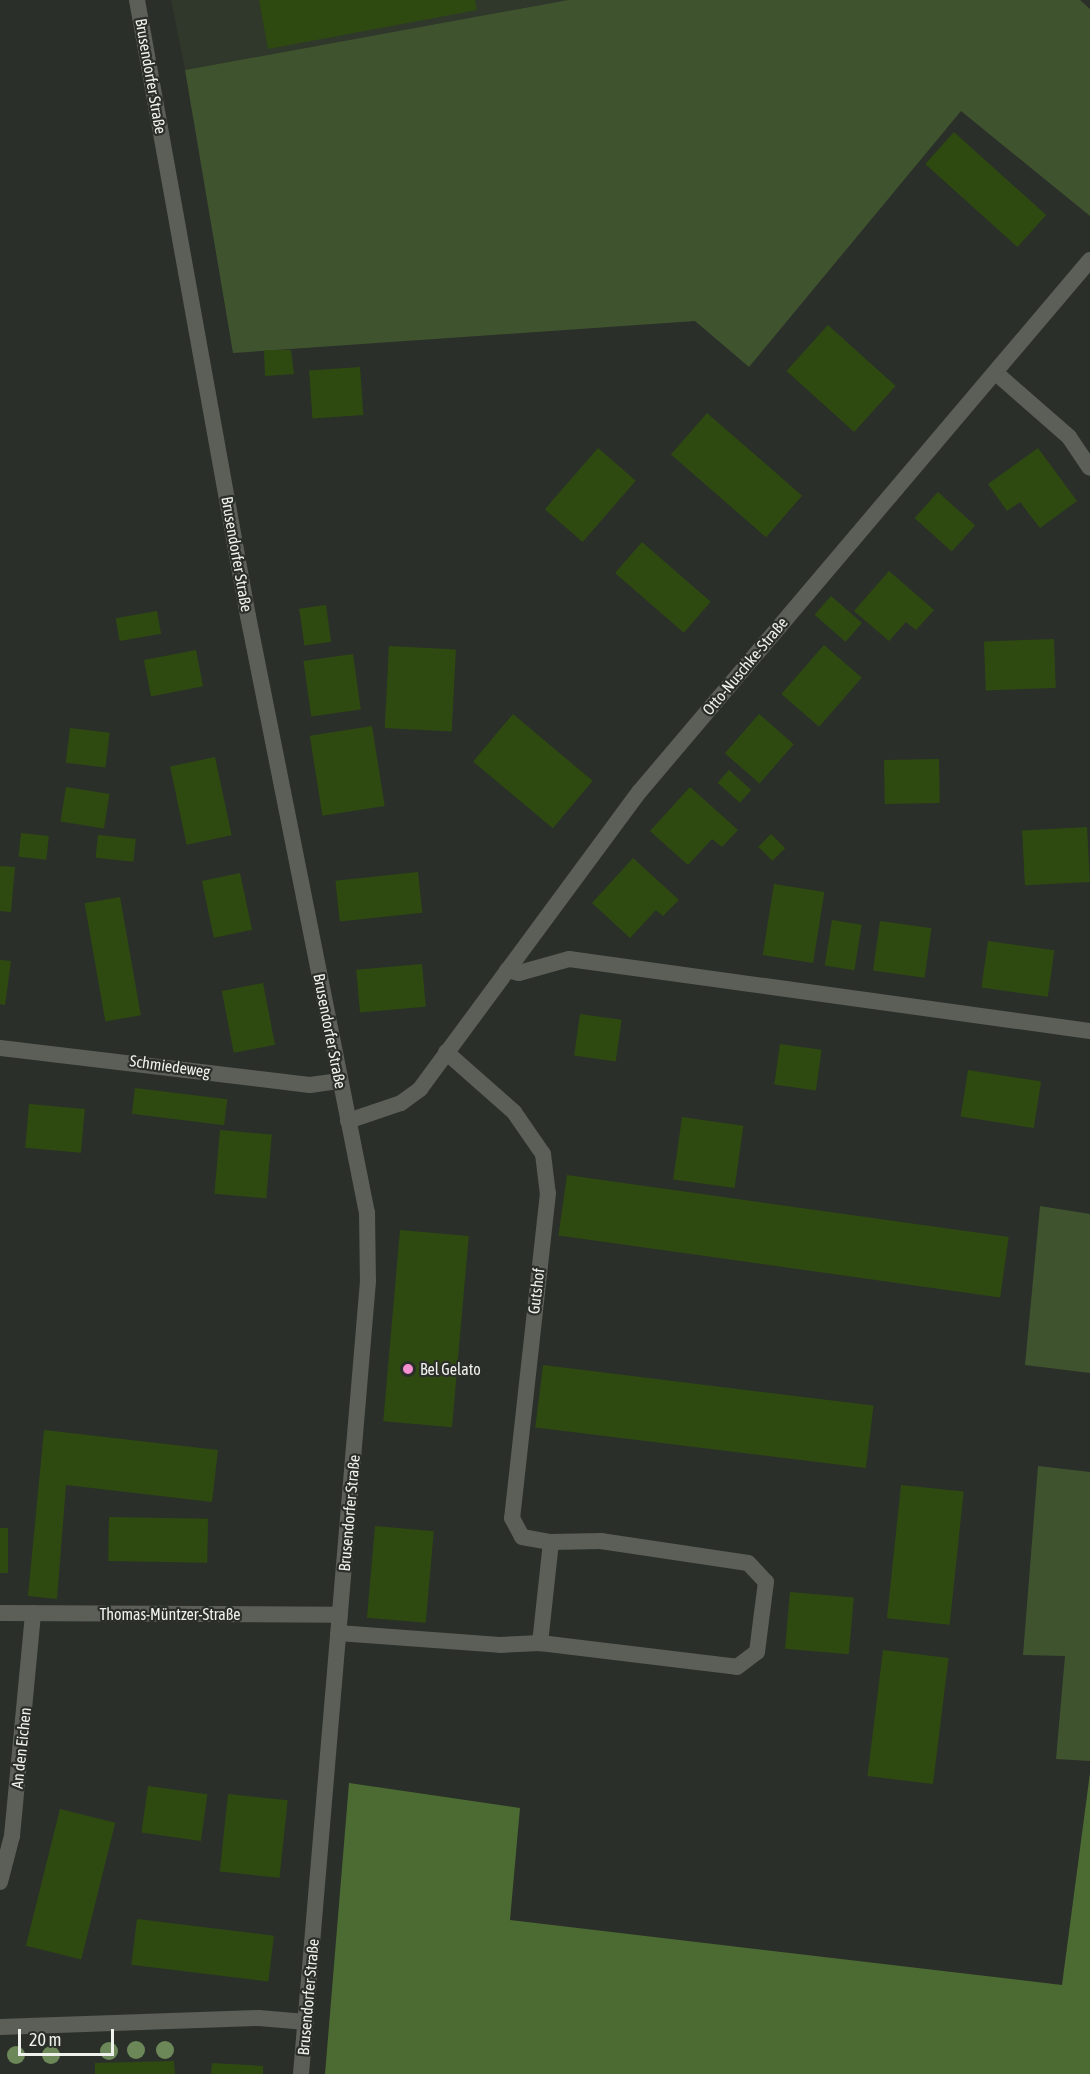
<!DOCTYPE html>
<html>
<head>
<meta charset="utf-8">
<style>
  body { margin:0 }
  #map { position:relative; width:1090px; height:2074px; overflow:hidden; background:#2b2f29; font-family:"Asap Condensed",sans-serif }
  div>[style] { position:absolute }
  .built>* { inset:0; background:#30372b }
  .green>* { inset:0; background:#3f532f }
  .forest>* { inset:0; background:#4c6b32 }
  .building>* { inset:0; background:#2e4a11; transform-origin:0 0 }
  .service>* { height:16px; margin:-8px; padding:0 8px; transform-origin:8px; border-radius:8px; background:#5b5f58 }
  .minor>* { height:16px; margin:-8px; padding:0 8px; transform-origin:8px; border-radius:8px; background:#5b5f58 }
  .trees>* { width:18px; height:18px; margin:-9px; border-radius:50%; background:#6c8858 }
  .dots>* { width:16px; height:16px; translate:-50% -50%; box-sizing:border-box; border:3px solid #2b2f29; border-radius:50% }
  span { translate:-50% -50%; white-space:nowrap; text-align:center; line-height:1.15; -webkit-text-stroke:4.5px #2b2f29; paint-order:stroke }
  .street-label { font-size:16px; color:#eef1ec }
  .poi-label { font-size:16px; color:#eef1ec }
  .left { translate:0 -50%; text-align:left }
  .scale { position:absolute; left:18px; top:2029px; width:96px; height:27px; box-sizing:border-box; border:3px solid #eef1ec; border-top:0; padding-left:8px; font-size:18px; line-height:21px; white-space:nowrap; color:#eef1ec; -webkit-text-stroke:4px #2b2f29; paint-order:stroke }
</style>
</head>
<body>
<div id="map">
  <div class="built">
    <div style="clip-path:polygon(171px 0,568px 0,185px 70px)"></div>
  </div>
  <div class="green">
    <div style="clip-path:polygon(568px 0,1080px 0,1090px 9px,1090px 216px,961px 111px,749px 367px,695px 321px,233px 353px,185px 70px)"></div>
    <div style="clip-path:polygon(1040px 1206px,1090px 1214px,1090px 1373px,1025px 1365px)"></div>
    <div style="clip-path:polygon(1038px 1466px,1090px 1472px,1090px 1761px,1056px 1759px,1065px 1656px,1023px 1655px)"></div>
  </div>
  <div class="forest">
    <div style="clip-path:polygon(1090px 1773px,1090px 2074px,325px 2074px,349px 1783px,520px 1808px,510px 1920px,1062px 1985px)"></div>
  </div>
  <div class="building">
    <div style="clip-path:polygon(259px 0,475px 0,477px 10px,268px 49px)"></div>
    <div style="left:954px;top:132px;width:124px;height:43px;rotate:42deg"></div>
    <div style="left:828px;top:325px;width:91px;height:62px;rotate:42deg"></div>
    <div style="clip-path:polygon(264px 350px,291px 350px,294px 374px,265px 376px)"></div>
    <div style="left:360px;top:367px;width:48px;height:51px;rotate:86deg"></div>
    <div style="left:707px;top:413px;width:126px;height:55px;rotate:41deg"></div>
    <div style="left:598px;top:448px;width:50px;height:81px;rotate:41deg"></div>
    <div style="clip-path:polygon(1038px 448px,1077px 501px,1040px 528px,1020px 502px,1007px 511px,988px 484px)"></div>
    <div style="left:938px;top:492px;width:50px;height:35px;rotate:42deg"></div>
    <div style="left:642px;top:542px;width:91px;height:41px;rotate:41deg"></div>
    <div style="clip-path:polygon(889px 571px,934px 610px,916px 630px,906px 622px,889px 641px,854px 611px)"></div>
    <div style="left:831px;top:596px;width:41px;height:25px;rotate:41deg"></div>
    <div style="left:326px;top:605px;width:37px;height:27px;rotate:82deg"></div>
    <div style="left:157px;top:611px;width:23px;height:42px;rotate:80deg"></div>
    <div style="left:1054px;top:639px;width:49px;height:70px;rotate:88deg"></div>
    <div style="left:824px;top:645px;width:50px;height:65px;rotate:41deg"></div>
    <div style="left:389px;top:646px;width:67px;height:82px;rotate:3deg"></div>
    <div style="left:196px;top:650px;width:37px;height:53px;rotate:79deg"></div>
    <div style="left:353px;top:654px;width:56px;height:50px;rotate:82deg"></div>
    <div style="left:513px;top:714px;width:104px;height:62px;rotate:40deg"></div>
    <div style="left:759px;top:714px;width:46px;height:52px;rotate:41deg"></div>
    <div style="left:372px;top:726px;width:81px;height:63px;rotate:81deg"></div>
    <div style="left:70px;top:728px;width:40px;height:35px;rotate:7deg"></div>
    <div style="left:215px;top:757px;width:80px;height:46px;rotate:78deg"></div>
    <div style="left:939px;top:759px;width:44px;height:55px;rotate:89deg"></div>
    <div style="left:729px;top:770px;width:30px;height:17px;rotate:42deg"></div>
    <div style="left:66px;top:787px;width:44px;height:35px;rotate:9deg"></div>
    <div style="clip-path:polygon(690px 787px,738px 830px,722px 847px,712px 839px,688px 865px,650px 831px)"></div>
    <div style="left:1087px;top:827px;width:55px;height:65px;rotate:87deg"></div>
    <div style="left:21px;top:833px;width:28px;height:24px;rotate:6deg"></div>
    <div style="left:771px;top:834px;width:20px;height:18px;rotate:45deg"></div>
    <div style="left:98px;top:835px;width:38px;height:23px;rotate:6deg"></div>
    <div style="clip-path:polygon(633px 858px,679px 900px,663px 916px,656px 910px,630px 938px,592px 903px)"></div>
    <div style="clip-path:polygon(0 866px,15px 867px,11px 912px,0 911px)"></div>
    <div style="left:418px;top:872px;width:41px;height:83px;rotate:84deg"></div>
    <div style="left:240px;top:873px;width:58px;height:39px;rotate:78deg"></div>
    <div style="left:774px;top:884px;width:51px;height:72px;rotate:9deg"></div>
    <div style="left:120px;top:897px;width:120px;height:36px;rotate:80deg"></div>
    <div style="left:832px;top:920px;width:30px;height:46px;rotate:9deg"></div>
    <div style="left:880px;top:921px;width:52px;height:50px;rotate:8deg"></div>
    <div style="left:988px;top:941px;width:67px;height:47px;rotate:8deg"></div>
    <div style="clip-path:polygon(0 960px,11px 961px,5px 1005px,0 1004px)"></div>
    <div style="left:422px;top:964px;width:43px;height:66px;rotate:85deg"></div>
    <div style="left:263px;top:983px;width:63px;height:42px;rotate:79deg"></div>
    <div style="left:580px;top:1014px;width:42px;height:42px;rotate:8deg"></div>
    <div style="left:780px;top:1044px;width:42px;height:41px;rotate:8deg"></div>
    <div style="left:968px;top:1070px;width:74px;height:47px;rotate:9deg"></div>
    <div style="left:135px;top:1088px;width:93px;height:26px;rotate:7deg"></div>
    <div style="left:29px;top:1104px;width:56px;height:44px;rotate:5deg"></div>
    <div style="left:682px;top:1117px;width:62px;height:63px;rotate:8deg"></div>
    <div style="left:220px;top:1130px;width:52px;height:64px;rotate:5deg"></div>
    <div style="left:567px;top:1175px;width:446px;height:61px;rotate:8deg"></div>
    <div style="left:400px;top:1230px;width:69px;height:192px;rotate:5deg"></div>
    <div style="left:543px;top:1365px;width:333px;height:63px;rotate:7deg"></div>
    <div style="clip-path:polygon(44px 1430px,218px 1450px,212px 1502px,66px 1485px,57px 1599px,28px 1596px)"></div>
    <div style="left:901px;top:1485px;width:63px;height:134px;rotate:6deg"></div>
    <div style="left:109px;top:1517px;width:99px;height:44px;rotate:1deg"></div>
    <div style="left:375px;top:1526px;width:59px;height:92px;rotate:5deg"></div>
    <div style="left:0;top:1528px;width:8px;height:45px"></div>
    <div style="left:790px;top:1592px;width:64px;height:57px;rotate:5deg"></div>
    <div style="left:883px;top:1650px;width:66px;height:127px;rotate:7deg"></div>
    <div style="left:148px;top:1786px;width:60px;height:47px;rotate:8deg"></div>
    <div style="left:228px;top:1794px;width:60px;height:78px;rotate:6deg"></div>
    <div style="left:60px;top:1809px;width:57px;height:141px;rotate:14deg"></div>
    <div style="left:137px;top:1919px;width:138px;height:46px;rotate:7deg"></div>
    <div style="clip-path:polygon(174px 2061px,175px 2074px,95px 2074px,95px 2063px)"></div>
    <div style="clip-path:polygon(212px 2063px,263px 2066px,263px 2074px,211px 2074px)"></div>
  </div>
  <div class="service">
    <div style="left:0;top:1048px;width:312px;rotate:6.8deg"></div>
    <div style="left:310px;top:1085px;width:30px;rotate:-8deg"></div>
    <div style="left:0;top:1882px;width:48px;rotate:-75.4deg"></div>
    <div style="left:12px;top:1836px;width:224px;rotate:-84.6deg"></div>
  </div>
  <div class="minor">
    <div style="left:137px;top:0;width:626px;rotate:79.79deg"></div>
    <div style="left:248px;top:616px;width:609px;rotate:78.73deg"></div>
    <div style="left:367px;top:1213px;width:68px;rotate:89.2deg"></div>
    <div style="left:368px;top:1281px;width:796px;rotate:94.83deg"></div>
    <div style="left:996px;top:373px;width:97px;rotate:41.2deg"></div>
    <div style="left:1069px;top:437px;width:37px;rotate:56deg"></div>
    <div style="left:507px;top:970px;width:12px;rotate:14deg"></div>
    <div style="left:519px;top:973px;width:52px;rotate:-15.6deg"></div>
    <div style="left:569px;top:959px;width:526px;rotate:7.87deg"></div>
    <div style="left:446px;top:1052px;width:91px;rotate:41.4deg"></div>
    <div style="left:514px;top:1112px;width:51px;rotate:55.4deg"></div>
    <div style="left:543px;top:1154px;width:39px;rotate:83deg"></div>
    <div style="left:548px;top:1193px;width:327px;rotate:96.3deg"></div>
    <div style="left:512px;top:1518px;width:21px;rotate:62deg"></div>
    <div style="left:522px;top:1537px;width:29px;rotate:10deg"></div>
    <div style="left:551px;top:1542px;width:102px;rotate:96.2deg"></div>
    <div style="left:348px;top:1121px;width:56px;rotate:-18.8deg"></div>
    <div style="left:401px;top:1103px;width:24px;rotate:-36deg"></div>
    <div style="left:420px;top:1089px;width:370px;rotate:-53.6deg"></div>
    <div style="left:640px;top:791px;width:696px;rotate:-49.72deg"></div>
    <div style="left:0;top:1613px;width:340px;rotate:0.3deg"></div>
    <div style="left:338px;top:1633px;width:162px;rotate:4.2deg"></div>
    <div style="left:500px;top:1645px;width:40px;rotate:-2.9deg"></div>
    <div style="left:540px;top:1643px;width:198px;rotate:6.9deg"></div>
    <div style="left:737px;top:1667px;width:25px;rotate:-37deg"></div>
    <div style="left:757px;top:1652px;width:71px;rotate:-82.7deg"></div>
    <div style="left:766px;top:1582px;width:26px;rotate:-133deg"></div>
    <div style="left:748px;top:1563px;width:149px;rotate:-171.5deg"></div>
    <div style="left:601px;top:1541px;width:50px;rotate:178.9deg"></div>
    <div style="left:0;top:2027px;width:259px;rotate:-2deg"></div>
    <div style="left:259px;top:2018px;width:47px;rotate:4.9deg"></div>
  </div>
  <div class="trees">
    <div style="left:136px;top:2050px"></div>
    <div style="left:165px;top:2050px"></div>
    <div style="left:109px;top:2051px"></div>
    <div style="left:16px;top:2055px"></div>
    <div style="left:51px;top:2055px"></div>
  </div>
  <div class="dots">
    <div style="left:408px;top:1369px;background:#f690d0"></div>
  </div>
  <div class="street-label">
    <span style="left:151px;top:76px;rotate:80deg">Brusendorfer Straße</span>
    <span style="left:237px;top:554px;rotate:80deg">Brusendorfer Straße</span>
    <span style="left:745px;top:666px;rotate:-50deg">Otto-Nuschke-Straße</span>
    <span style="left:330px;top:1031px;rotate:79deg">Brusendorfer Straße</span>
    <span style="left:170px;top:1066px;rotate:8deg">Schmiedeweg</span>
    <span style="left:536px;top:1291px;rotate:-83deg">Gutshof</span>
    <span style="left:349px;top:1513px;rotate:-85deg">Brusendorfer Straße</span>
    <span style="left:170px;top:1614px">Thomas-Müntzer-Straße</span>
    <span style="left:21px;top:1748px;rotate:-84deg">An den Eichen</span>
    <span style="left:308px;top:1997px;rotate:-85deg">Brusendorfer Straße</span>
  </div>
  <div class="poi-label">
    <span class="left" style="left:420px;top:1369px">Bel Gelato</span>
  </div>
  <div class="scale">20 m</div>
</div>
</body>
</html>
